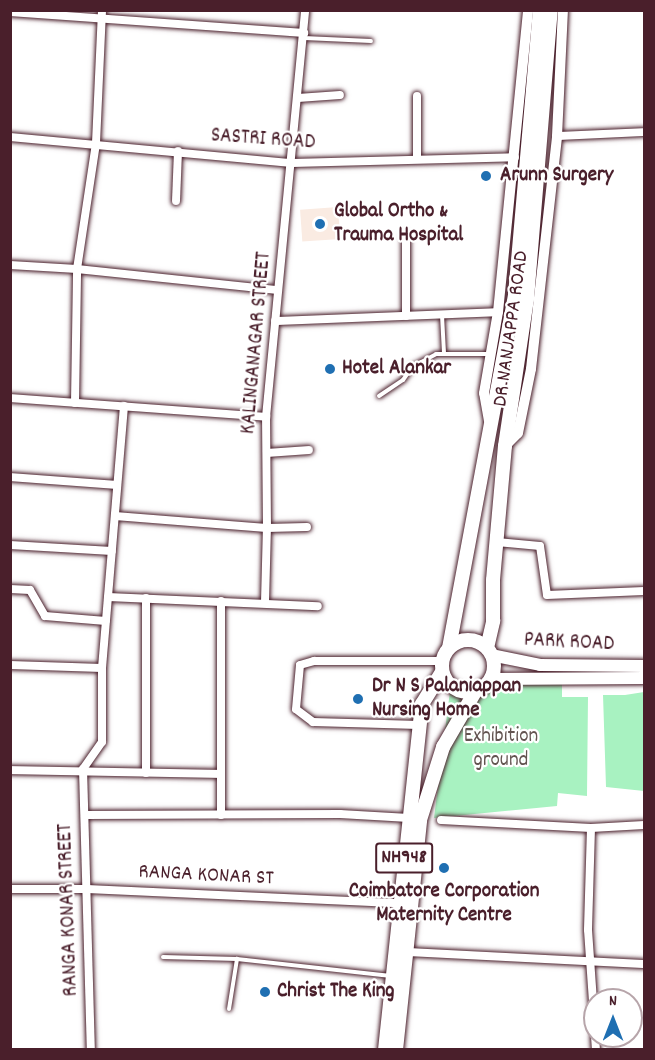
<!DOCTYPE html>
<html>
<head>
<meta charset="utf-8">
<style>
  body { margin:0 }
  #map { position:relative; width:655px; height:1060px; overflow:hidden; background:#fff; font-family:Dekko,sans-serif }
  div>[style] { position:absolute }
  .built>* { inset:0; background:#faebe2; transform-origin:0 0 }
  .green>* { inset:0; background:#a8f2c1 }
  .roads { filter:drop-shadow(0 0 2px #4a1f2b) drop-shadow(0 0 2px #4a1f2b) }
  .service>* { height:4px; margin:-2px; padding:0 2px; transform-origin:2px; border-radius:2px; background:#fff }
  .minor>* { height:8px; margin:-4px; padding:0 4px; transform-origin:4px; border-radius:4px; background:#fff }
  .tertiary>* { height:10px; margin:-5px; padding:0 5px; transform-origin:5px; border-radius:5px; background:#fff }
  .secondary>* { height:12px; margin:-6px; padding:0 6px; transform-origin:6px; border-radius:6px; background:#fff }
  .trunk>* { height:14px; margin:-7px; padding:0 7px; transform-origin:7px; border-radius:7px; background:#fff }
  .trunk>.ring { margin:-7px; padding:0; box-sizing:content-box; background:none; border:14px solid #fff; border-radius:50% }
  .dots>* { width:16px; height:16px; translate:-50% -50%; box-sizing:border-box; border:3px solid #fff; border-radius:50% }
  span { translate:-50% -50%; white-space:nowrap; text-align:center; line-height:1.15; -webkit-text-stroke:4.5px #fff; paint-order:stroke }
  .shield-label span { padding:2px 4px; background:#fff; border:2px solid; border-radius:4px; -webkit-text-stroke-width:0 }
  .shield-label { font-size:20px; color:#4a1f2b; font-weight:700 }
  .street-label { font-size:21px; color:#4a1f2b }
  .poi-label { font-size:21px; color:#4a1f2b; font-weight:700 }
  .left { translate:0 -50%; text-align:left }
  .park-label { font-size:21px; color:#625450 }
  .frame { position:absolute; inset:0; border:12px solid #4a1f2b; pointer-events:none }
  .north { position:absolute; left:583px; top:988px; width:60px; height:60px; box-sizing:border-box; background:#fff; border:2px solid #b7a5aa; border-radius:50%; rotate:0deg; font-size:16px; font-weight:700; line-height:24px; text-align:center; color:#4a1f2b }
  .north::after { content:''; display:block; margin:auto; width:21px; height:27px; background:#1f6fb2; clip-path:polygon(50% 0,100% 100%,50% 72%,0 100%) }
</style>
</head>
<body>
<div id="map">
  <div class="built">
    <div style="left:338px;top:207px;width:32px;height:38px;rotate:86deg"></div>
  </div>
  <div class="green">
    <div style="clip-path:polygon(562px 683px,562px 697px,588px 697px,587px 796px,558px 793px,557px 806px,434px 818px,450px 691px,470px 685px)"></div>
    <div style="clip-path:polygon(644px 692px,644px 791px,606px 787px,603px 695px,625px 695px)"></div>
  </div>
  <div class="roads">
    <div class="service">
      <div style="left:304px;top:38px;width:67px;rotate:2.6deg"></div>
      <div style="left:442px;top:315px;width:38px;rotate:87deg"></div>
      <div style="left:379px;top:396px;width:29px;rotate:-34deg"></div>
      <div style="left:403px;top:380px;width:16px;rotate:-55deg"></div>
      <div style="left:412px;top:367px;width:27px;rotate:-28deg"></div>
      <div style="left:436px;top:354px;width:54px"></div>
      <div style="left:163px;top:957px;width:74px;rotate:1.5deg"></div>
      <div style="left:237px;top:959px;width:155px;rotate:6.3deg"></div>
      <div style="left:229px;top:1009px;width:51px;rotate:-80.9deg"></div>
    </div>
    <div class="minor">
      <div style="left:10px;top:12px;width:295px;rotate:4.1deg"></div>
      <div style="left:417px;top:96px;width:63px;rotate:90deg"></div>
      <div style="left:298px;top:98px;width:42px;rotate:-4.1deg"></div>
      <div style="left:557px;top:136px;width:87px;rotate:-2.6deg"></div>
      <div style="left:10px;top:137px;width:283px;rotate:5.3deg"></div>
      <div style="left:292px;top:163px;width:223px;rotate:-1.5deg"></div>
      <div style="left:176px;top:201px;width:50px;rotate:-87.7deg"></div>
      <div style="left:10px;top:265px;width:67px;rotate:3.4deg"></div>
      <div style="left:77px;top:269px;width:202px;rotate:6deg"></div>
      <div style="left:406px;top:316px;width:79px;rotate:-90deg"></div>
      <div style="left:275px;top:321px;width:223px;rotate:-2.3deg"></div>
      <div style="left:10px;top:398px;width:257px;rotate:4.2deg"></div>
      <div style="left:75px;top:403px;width:134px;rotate:-89.1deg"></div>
      <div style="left:77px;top:269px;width:127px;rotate:-81.4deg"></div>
      <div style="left:96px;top:143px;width:133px;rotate:-87.4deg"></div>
      <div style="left:267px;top:453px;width:42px;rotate:-4.1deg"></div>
      <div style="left:10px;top:477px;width:107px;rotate:4.3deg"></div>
      <div style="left:115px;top:516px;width:152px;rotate:4.5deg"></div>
      <div style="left:267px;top:528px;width:111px;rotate:-90.5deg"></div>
      <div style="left:266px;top:417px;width:409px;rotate:-84.5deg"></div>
      <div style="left:497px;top:542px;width:43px;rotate:5.3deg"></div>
      <div style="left:540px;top:546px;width:49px;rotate:81.9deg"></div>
      <div style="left:547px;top:595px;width:97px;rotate:-2.4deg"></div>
      <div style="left:10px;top:545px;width:102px;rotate:3.4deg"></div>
      <div style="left:10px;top:589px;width:20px;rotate:3deg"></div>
      <div style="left:30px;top:590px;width:30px;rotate:60deg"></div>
      <div style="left:45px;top:616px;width:61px;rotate:4.7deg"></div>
      <div style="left:108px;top:597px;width:210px;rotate:2.5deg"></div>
      <div style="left:146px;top:598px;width:175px;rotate:90deg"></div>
      <div style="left:265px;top:602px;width:74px;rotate:-88.5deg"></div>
      <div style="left:267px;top:528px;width:40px;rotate:-1.4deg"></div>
      <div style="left:10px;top:665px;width:92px;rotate:1.9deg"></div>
      <div style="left:419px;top:725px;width:106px;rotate:-178.4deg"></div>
      <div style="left:313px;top:722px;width:21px;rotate:-143deg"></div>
      <div style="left:296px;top:709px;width:44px;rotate:-84.8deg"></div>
      <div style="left:300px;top:665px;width:15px;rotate:-16deg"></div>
      <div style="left:314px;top:661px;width:128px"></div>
      <div style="left:83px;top:769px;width:33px;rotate:-55deg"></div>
      <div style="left:102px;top:742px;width:74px;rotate:-90deg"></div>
      <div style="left:102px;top:668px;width:263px;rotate:-85.2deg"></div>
      <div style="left:83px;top:769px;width:281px;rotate:88.4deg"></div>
      <div style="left:10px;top:770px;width:210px;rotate:1.1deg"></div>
      <div style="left:85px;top:815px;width:255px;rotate:-0.2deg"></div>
      <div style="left:340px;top:814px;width:69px;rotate:3.3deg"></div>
      <div style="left:221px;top:815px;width:214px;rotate:-90deg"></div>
      <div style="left:441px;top:820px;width:150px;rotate:3.1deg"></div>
      <div style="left:591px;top:828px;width:53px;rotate:-3.2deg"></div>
      <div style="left:591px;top:828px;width:102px;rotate:91.7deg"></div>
      <div style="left:588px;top:930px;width:99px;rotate:86deg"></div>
      <div style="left:10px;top:889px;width:77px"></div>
      <div style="left:87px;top:889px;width:312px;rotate:2.6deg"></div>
      <div style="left:407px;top:952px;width:237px;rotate:2.9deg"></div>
      <div style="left:595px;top:1036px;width:14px;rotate:86deg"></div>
    </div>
    <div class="tertiary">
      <div style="left:489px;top:421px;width:28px;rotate:-100deg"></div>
      <div style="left:484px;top:393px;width:82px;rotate:-80.2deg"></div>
      <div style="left:498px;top:312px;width:303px;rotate:-84.3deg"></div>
      <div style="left:505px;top:446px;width:18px;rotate:-45deg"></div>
      <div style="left:518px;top:433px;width:65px;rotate:-78.5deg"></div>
      <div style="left:531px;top:369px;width:234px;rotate:-83.6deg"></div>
      <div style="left:557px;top:136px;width:126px;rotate:-87.3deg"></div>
    </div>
    <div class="secondary">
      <div style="left:491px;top:655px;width:50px;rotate:11.5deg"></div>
      <div style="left:540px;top:665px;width:104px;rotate:0.6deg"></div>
      <div style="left:490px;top:679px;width:154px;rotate:-0.4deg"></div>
    </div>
    <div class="trunk">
      <div class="ring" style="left:442px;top:640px;width:38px;height:38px"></div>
      <div style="left:449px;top:648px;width:359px;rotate:-79.4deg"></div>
      <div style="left:515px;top:295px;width:286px;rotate:-85deg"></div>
      <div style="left:487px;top:648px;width:28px;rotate:-77deg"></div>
      <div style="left:493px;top:621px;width:41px;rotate:-90deg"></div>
      <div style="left:493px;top:580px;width:135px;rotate:-84.9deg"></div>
      <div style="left:505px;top:446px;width:149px;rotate:-81.5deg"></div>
      <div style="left:527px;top:299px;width:290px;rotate:-85.3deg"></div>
      <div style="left:385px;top:1050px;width:348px;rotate:-83.9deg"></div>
      <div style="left:422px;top:704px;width:38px;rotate:-58deg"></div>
      <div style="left:396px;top:1050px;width:231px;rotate:-84deg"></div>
      <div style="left:420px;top:820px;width:77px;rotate:-72.5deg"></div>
      <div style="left:443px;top:747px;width:66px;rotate:-59.9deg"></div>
    </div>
  </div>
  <div class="dots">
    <div style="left:486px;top:176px;background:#1f6fb2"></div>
    <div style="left:320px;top:224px;background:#1f6fb2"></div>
    <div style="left:330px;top:369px;background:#1f6fb2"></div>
    <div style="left:358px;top:699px;background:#1f6fb2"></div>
    <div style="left:444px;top:868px;background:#1f6fb2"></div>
    <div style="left:265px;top:992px;background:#1f6fb2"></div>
  </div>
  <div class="shield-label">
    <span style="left:404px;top:858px">NH948</span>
  </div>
  <div class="street-label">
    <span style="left:263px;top:140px;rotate:4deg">SASTRI ROAD</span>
    <span style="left:512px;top:329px;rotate:-82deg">DR NANJAPPA ROAD</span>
    <span style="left:257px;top:343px;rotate:-85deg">KALINGANAGAR STREET</span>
    <span style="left:569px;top:643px;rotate:3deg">PARK ROAD</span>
    <span style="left:206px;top:876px;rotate:3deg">RANGA KONAR ST</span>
    <span style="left:69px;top:910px;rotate:-92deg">RANGA KONAR STREET</span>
  </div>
  <div class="poi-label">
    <span class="left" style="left:500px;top:176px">Arunn Surgery</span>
    <span class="left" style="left:334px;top:224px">Global Ortho &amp;<br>Trauma Hospital</span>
    <span class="left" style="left:342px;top:369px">Hotel Alankar</span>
    <span class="left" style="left:372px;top:699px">Dr N S Palaniappan<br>Nursing Home</span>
    <span style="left:444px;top:904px">Coimbatore Corporation<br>Maternity Centre</span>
    <span class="left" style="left:277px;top:992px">Christ The King</span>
  </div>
  <div class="park-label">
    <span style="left:501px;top:749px">Exhibition<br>ground</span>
  </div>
  <div class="frame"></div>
  <div class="north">N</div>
</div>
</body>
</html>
